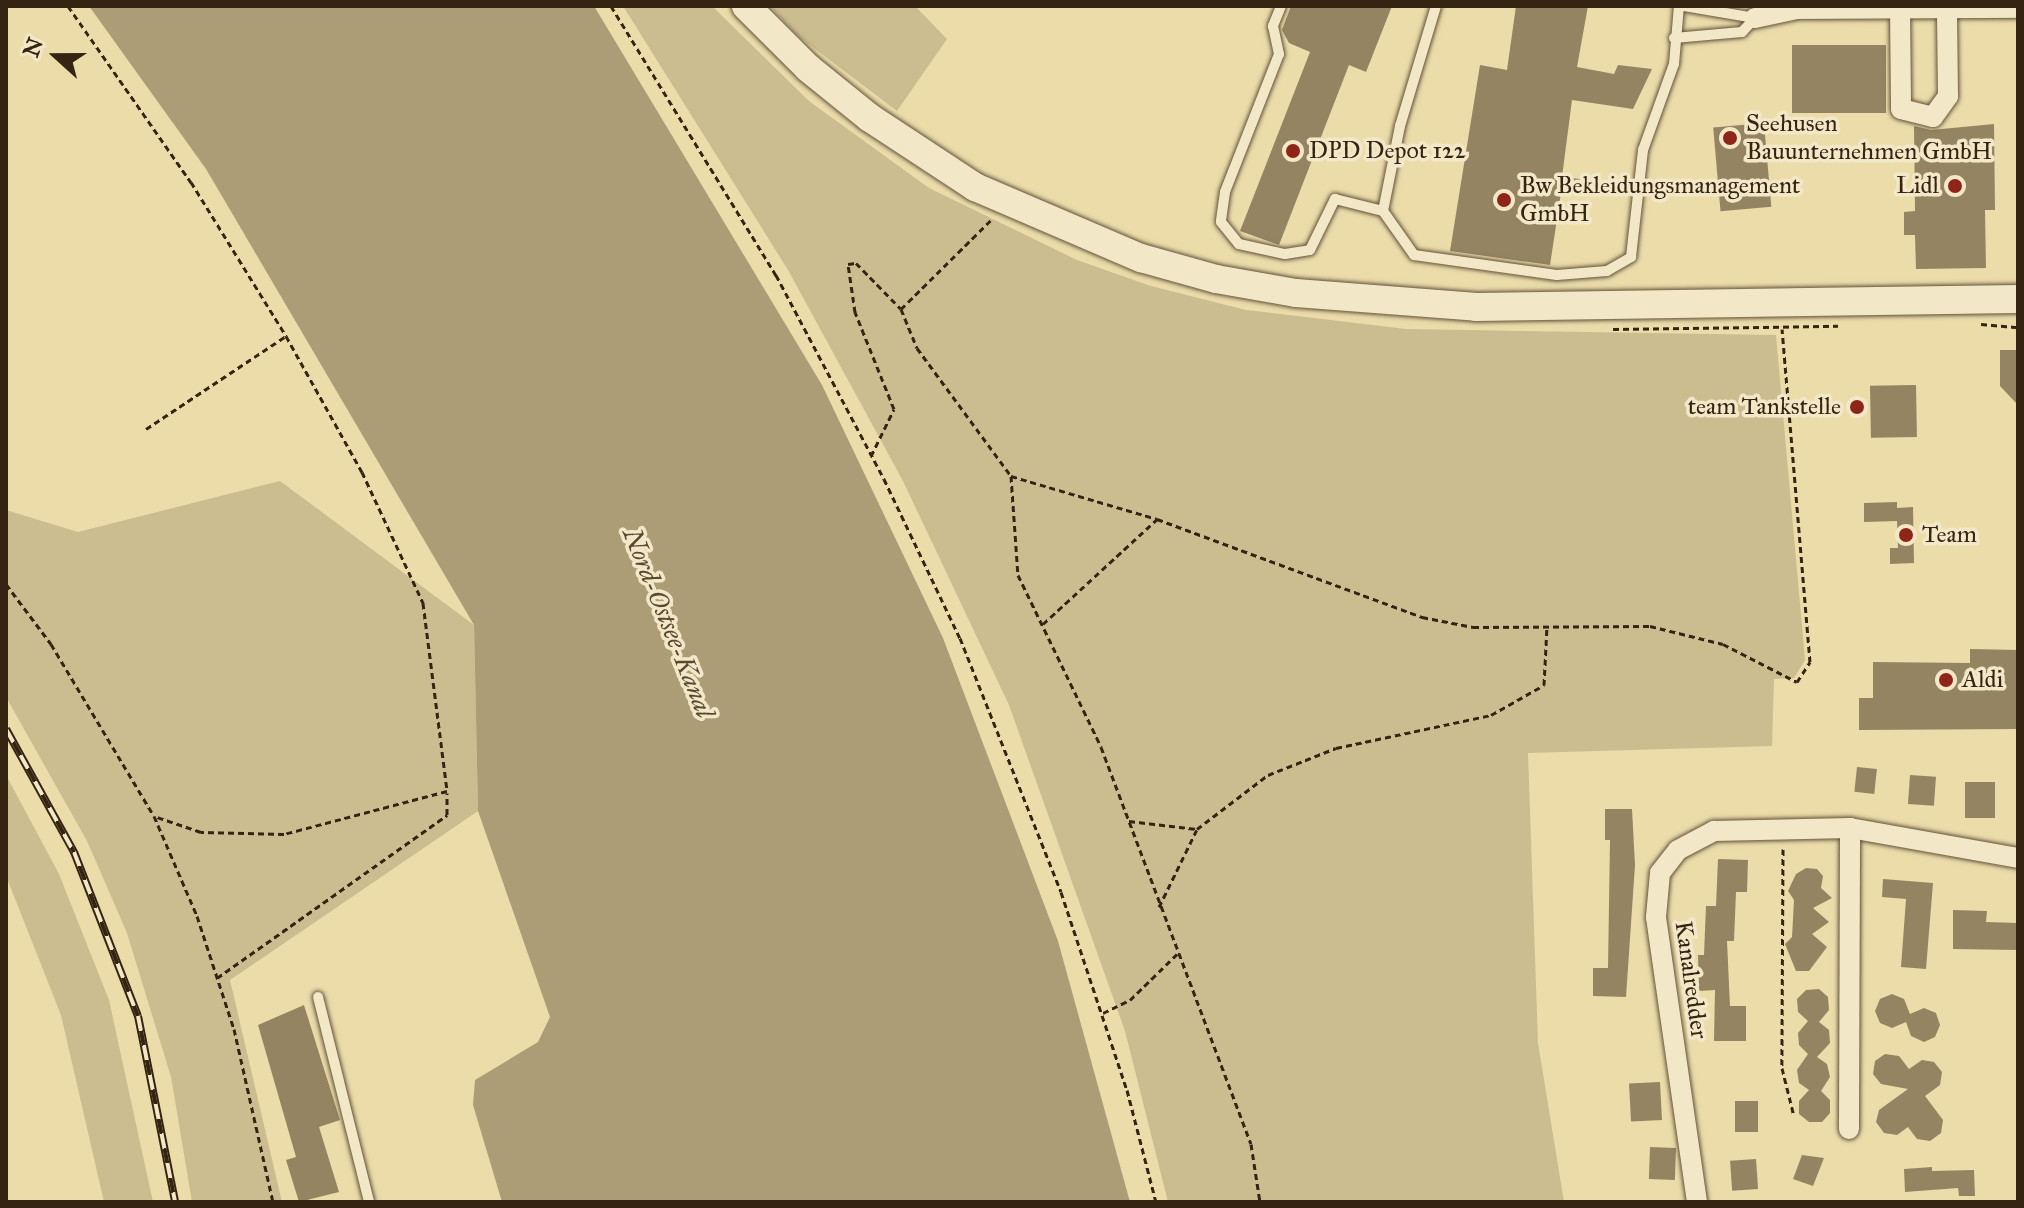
<!DOCTYPE html>
<html>
<head>
<meta charset="utf-8">
<style>
  body { margin:0 }
  #map { position:relative; width:2024px; height:1208px; overflow:hidden; background:#ebdcaa; font-family:"IM FELL Great Primer",serif }
  div>[style] { position:absolute }
  .green>* { inset:0; background:#ccbd90 }
  .water>* { inset:0; background:#ad9d77 }
  .building>* { inset:0; background:#948462; transform-origin:0 0 }
  .path>* { height:3px; margin-top:-1.5px; transform-origin:0; background:repeating-linear-gradient(90deg,#362413 0 6px,transparent 0 10px) }
  .roads { filter:drop-shadow(0 0 2px #635239) drop-shadow(0 0 2px #635239) }
  .service>* { height:10px; margin:-5px; padding:0 5px; transform-origin:5px; border-radius:5px; background:#f2e8c8 }
  .minor>* { height:20px; margin:-10px; padding:0 10px; transform-origin:10px; border-radius:10px; background:#f2e8c8 }
  .secondary>* { height:28px; margin:-14px; padding:0 14px; transform-origin:14px; border-radius:14px; background:#f2e8c8 }
  .rail>* { height:8px; margin-top:-4px; transform-origin:0; background:repeating-linear-gradient(90deg,#f2e8c8 0 15px,#362413 0 30px); box-sizing:border-box; border-block:2px solid #362413 }
  .dots>* { width:22px; height:22px; translate:-50% -50%; box-sizing:border-box; border:4px solid #f2e8c8; border-radius:50% }
  span { translate:-50% -50%; white-space:nowrap; text-align:center; line-height:1.15; -webkit-text-stroke:7px #f2e8c8; paint-order:stroke }
  .poi-label { font-size:24px; color:#362413 }
  .left { translate:0 -50%; text-align:left }
  .right { translate:-100% -50%; text-align:right }
  .street-label { font-size:24px; color:#362413 }
  .water-label { font-size:26px; color:#5a4831; font-style:italic }
  .frame { position:absolute; inset:0; border:8px solid #362413; pointer-events:none }
  .north { position:absolute; left:16px; top:16px; width:80px; height:80px; -webkit-text-stroke:6px #f2e8c8; paint-order:stroke; rotate:291deg; font-size:22px; font-weight:700; line-height:32px; text-align:center; color:#362413 }
  .north::after { content:''; display:block; margin:auto; width:28px; height:36px; background:#362413; clip-path:polygon(50% 0,100% 100%,50% 72%,0 100%) }
</style>
</head>
<body>
<div id="map">
  <div class="green">
    <div style="clip-path:polygon(623px 6px,712px 6px,809px 101px,929px 188px,1077px 260px,1151px 286px,1246px 310px,1406px 329px,1776px 335px,1805px 660px,1794px 678px,1774px 679px,1772px 746px,1528px 753px,1538px 1043px,1564px 1202px,1168px 1202px,1125px 1031px,1009px 705px,903px 481px,788px 270px)"></div>
    <div style="clip-path:polygon(770px 6px,915px 6px,947px 39px,897px 111px,798px 36px)"></div>
    <div style="clip-path:polygon(280px 481px,474px 625px,478px 811px,230px 980px,282px 1202px,192px 1202px,171px 1077px,127px 933px,87px 841px,6px 697px,6px 510px,78px 532px)"></div>
    <div style="clip-path:polygon(6px 775px,59px 874px,109px 1000px,153px 1202px,104px 1202px,61px 1015px,6px 876px)"></div>
  </div>
  <div class="water">
    <div style="clip-path:polygon(89px 6px,594px 6px,822px 385px,943px 638px,1058px 941px,1130px 1202px,502px 1202px,473px 1105px,475px 1080px,538px 1042px,550px 1017px,478px 811px,474px 625px,206px 169px)"></div>
  </div>
  <div class="building">
    <div style="clip-path:polygon(1291px 6px,1392px 6px,1366px 72px,1349px 65px,1279px 245px,1240px 231px,1310px 52px,1289px 43px,1282px 30px)"></div>
    <div style="clip-path:polygon(1516px 6px,1588px 6px,1577px 67px,1614px 74px,1618px 65px,1652px 69px,1633px 109px,1572px 100px,1562px 177px,1580px 179px,1579px 195px,1561px 193px,1550px 265px,1450px 251px,1480px 65px,1507px 70px)"></div>
    <div style="left:1792px;top:45px;width:94px;height:68px"></div>
    <div style="left:1764px;top:123px;width:84px;height:51px;rotate:85deg"></div>
    <div style="clip-path:polygon(1994px 124px,1995px 210px,1985px 210px,1986px 268px,1916px 269px,1915px 235px,1904px 235px,1904px 212px,1915px 211px,1914px 126px,1931px 130px)"></div>
    <div style="clip-path:polygon(2000px 350px,2018px 350px,2018px 405px,2000px 386px)"></div>
    <div style="left:1916px;top:385px;width:52px;height:46px;rotate:89deg"></div>
    <div style="clip-path:polygon(1897px 502px,1897px 508px,1913px 507px,1914px 563px,1890px 564px,1890px 548px,1898px 548px,1897px 521px,1864px 522px,1864px 503px)"></div>
    <div style="clip-path:polygon(1970px 649px,2018px 650px,2018px 729px,1859px 730px,1859px 698px,1873px 698px,1873px 662px,1970px 663px)"></div>
    <div style="left:1857px;top:767px;width:20px;height:25px;rotate:6deg"></div>
    <div style="left:1910px;top:775px;width:26px;height:29px;rotate:4deg"></div>
    <div style="left:1995px;top:782px;width:36px;height:30px;rotate:90deg"></div>
    <div style="clip-path:polygon(1605px 809px,1632px 809px,1635px 865px,1626px 997px,1593px 996px,1593px 968px,1608px 968px,1610px 840px,1605px 840px)"></div>
    <div style="clip-path:polygon(1718px 859px,1748px 860px,1747px 892px,1736px 892px,1734px 941px,1727px 941px,1730px 1006px,1746px 1006px,1746px 1041px,1714px 1041px,1715px 990px,1699px 991px,1698px 955px,1704px 955px,1706px 906px,1716px 906px)"></div>
    <div style="clip-path:polygon(1806px 868px,1817px 869px,1823px 876px,1821px 888px,1832px 898px,1813px 908px,1829px 922px,1812px 934px,1827px 947px,1809px 971px,1796px 971px,1785px 944px,1792px 937px,1794px 900px,1788px 891px,1796px 874px)"></div>
    <div style="clip-path:polygon(1883px 879px,1933px 883px,1926px 969px,1901px 967px,1906px 899px,1882px 897px)"></div>
    <div style="clip-path:polygon(1953px 910px,1987px 911px,1986px 922px,2018px 923px,2018px 950px,1953px 949px)"></div>
    <div style="clip-path:polygon(1819px 989px,1828px 997px,1829px 1010px,1819px 1022px,1829px 1030px,1830px 1043px,1817px 1057px,1827px 1064px,1830px 1077px,1821px 1091px,1830px 1100px,1830px 1113px,1822px 1122px,1809px 1122px,1799px 1114px,1799px 1101px,1809px 1090px,1799px 1083px,1797px 1070px,1808px 1054px,1799px 1045px,1798px 1033px,1808px 1021px,1798px 1012px,1797px 999px,1806px 990px)"></div>
    <div style="clip-path:polygon(1892px 994px,1904px 999px,1910px 1014px,1924px 1008px,1936px 1013px,1940px 1025px,1935px 1037px,1924px 1042px,1911px 1036px,1906px 1022px,1892px 1028px,1880px 1023px,1875px 1011px,1880px 999px)"></div>
    <div style="clip-path:polygon(304px 1005px,340px 1120px,319px 1127px,339px 1192px,299px 1202px,286px 1160px,296px 1157px,258px 1025px)"></div>
    <div style="clip-path:polygon(1885px 1054px,1899px 1056px,1909px 1069px,1922px 1060px,1934px 1062px,1942px 1072px,1940px 1085px,1925px 1096px,1943px 1120px,1941px 1133px,1930px 1141px,1917px 1139px,1908px 1127px,1897px 1135px,1884px 1133px,1876px 1122px,1879px 1110px,1908px 1089px,1881px 1084px,1873px 1074px,1875px 1061px)"></div>
    <div style="left:1660px;top:1082px;width:38px;height:31px;rotate:87deg"></div>
    <div style="left:1735px;top:1101px;width:23px;height:31px"></div>
    <div style="left:1650px;top:1147px;width:26px;height:32px;rotate:2deg"></div>
    <div style="clip-path:polygon(1802px 1155px,1824px 1158px,1813px 1186px,1793px 1179px)"></div>
    <div style="left:1756px;top:1159px;width:30px;height:26px;rotate:86deg"></div>
    <div style="clip-path:polygon(1932px 1167px,1932px 1171px,1974px 1170px,1975px 1196px,1959px 1196px,1958px 1188px,1905px 1192px,1904px 1169px)"></div>
  </div>
  <div class="path">
    <div style="left:68px;top:6px;width:215px;rotate:55.1deg"></div>
    <div style="left:191px;top:182px;width:181px;rotate:58.3deg"></div>
    <div style="left:286px;top:336px;width:156px;rotate:60.8deg"></div>
    <div style="left:362px;top:472px;width:145px;rotate:65deg"></div>
    <div style="left:423px;top:603px;width:190px;rotate:82.7deg"></div>
    <div style="left:447px;top:791px;width:169px;rotate:165.2deg"></div>
    <div style="left:284px;top:834px;width:83px;rotate:-178.6deg"></div>
    <div style="left:201px;top:832px;width:50px;rotate:-161.2deg"></div>
    <div style="left:611px;top:6px;width:316px;rotate:58.5deg"></div>
    <div style="left:776px;top:275px;width:231px;rotate:62.1deg"></div>
    <div style="left:884px;top:479px;width:176px;rotate:64.5deg"></div>
    <div style="left:960px;top:638px;width:273px;rotate:68.3deg"></div>
    <div style="left:1061px;top:892px;width:209px;rotate:71.6deg"></div>
    <div style="left:1127px;top:1090px;width:116px;rotate:75.5deg"></div>
    <div style="left:901px;top:309px;width:42px;rotate:67.7deg"></div>
    <div style="left:917px;top:348px;width:159px;rotate:53.7deg"></div>
    <div style="left:1011px;top:476px;width:152px;rotate:16.4deg"></div>
    <div style="left:1157px;top:519px;width:283px;rotate:20.3deg"></div>
    <div style="left:1422px;top:617px;width:52px;rotate:11.1deg"></div>
    <div style="left:1473px;top:627px;width:177px;rotate:-0.3deg"></div>
    <div style="left:1650px;top:626px;width:75px;rotate:13.9deg"></div>
    <div style="left:1723px;top:644px;width:83px;rotate:27.2deg"></div>
    <div style="left:1797px;top:682px;width:24px;rotate:-57deg"></div>
    <div style="left:1810px;top:662px;width:334px;rotate:-94.8deg"></div>
    <div style="left:1981px;top:324px;width:37px;rotate:5deg"></div>
    <div style="left:1613px;top:329px;width:225px;rotate:-0.8deg"></div>
    <div style="left:146px;top:429px;width:168px;rotate:-33.6deg"></div>
    <div style="left:871px;top:456px;width:52px;rotate:-63.9deg"></div>
    <div style="left:894px;top:409px;width:105px;rotate:-111.9deg"></div>
    <div style="left:855px;top:312px;width:49px;rotate:-98.3deg"></div>
    <div style="left:848px;top:264px;width:8px;rotate:-7deg"></div>
    <div style="left:856px;top:263px;width:64px;rotate:45.6deg"></div>
    <div style="left:901px;top:309px;width:129px;rotate:-44.7deg"></div>
    <div style="left:1011px;top:476px;width:99px;rotate:86deg"></div>
    <div style="left:1018px;top:575px;width:191px;rotate:64.2deg"></div>
    <div style="left:1101px;top:747px;width:424px;rotate:69.3deg"></div>
    <div style="left:1251px;top:1144px;width:59px;rotate:81.2deg"></div>
    <div style="left:6px;top:584px;width:75px;rotate:53.1deg"></div>
    <div style="left:51px;top:644px;width:200px;rotate:59.1deg"></div>
    <div style="left:154px;top:816px;width:109px;rotate:66.7deg"></div>
    <div style="left:197px;top:916px;width:119px;rotate:71.9deg"></div>
    <div style="left:234px;top:1029px;width:177px;rotate:77.3deg"></div>
    <div style="left:1043px;top:624px;width:155px;rotate:-42.6deg"></div>
    <div style="left:1129px;top:821px;width:68px;rotate:6.7deg"></div>
    <div style="left:1783px;top:849px;width:219px;rotate:90.3deg"></div>
    <div style="left:1782px;top:1068px;width:49px;rotate:76deg"></div>
    <div style="left:1159px;top:907px;width:87px;rotate:-64deg"></div>
    <div style="left:1197px;top:829px;width:89px;rotate:-37.3deg"></div>
    <div style="left:1268px;top:775px;width:73px;rotate:-21.7deg"></div>
    <div style="left:1336px;top:748px;width:158px;rotate:-12deg"></div>
    <div style="left:1491px;top:715px;width:61px;rotate:-29.5deg"></div>
    <div style="left:1544px;top:685px;width:59px;rotate:-87.1deg"></div>
    <div style="left:217px;top:978px;width:282px;rotate:-35.3deg"></div>
    <div style="left:447px;top:815px;width:22px;rotate:-90deg"></div>
    <div style="left:1103px;top:1013px;width:30px;rotate:-26deg"></div>
    <div style="left:1130px;top:1000px;width:66px;rotate:-44.4deg"></div>
  </div>
  <div class="roads">
    <div class="service">
      <div style="left:1281px;top:6px;width:22px;rotate:112deg"></div>
      <div style="left:1273px;top:26px;width:29px;rotate:78deg"></div>
      <div style="left:1279px;top:54px;width:148px;rotate:111.4deg"></div>
      <div style="left:1225px;top:192px;width:30px;rotate:98deg"></div>
      <div style="left:1221px;top:222px;width:28px;rotate:51deg"></div>
      <div style="left:1239px;top:244px;width:47px;rotate:12.3deg"></div>
      <div style="left:1285px;top:254px;width:25px;rotate:-9deg"></div>
      <div style="left:1310px;top:250px;width:57px;rotate:-63.9deg"></div>
      <div style="left:1335px;top:199px;width:49px;rotate:14deg"></div>
      <div style="left:1383px;top:211px;width:54px;rotate:54.8deg"></div>
      <div style="left:1414px;top:255px;width:144px;rotate:8deg"></div>
      <div style="left:1557px;top:275px;width:50px;rotate:-4.6deg"></div>
      <div style="left:1607px;top:271px;width:28px;rotate:-30deg"></div>
      <div style="left:1631px;top:257px;width:108px;rotate:-83.6deg"></div>
      <div style="left:1643px;top:150px;width:91px;rotate:-70.2deg"></div>
      <div style="left:1674px;top:64px;width:58px;rotate:-85.1deg"></div>
      <div style="left:1674px;top:38px;width:68px;rotate:-5deg"></div>
      <div style="left:1742px;top:32px;width:19px;rotate:-47deg"></div>
      <div style="left:1755px;top:18px;width:72px;rotate:-170.4deg"></div>
      <div style="left:1383px;top:211px;width:87px;rotate:-78.7deg"></div>
      <div style="left:1400px;top:126px;width:125px;rotate:-73.3deg"></div>
      <div style="left:318px;top:997px;width:211px;rotate:76deg"></div>
    </div>
    <div class="minor">
      <div style="left:1900px;top:9px;width:100px;rotate:89.4deg"></div>
      <div style="left:1901px;top:109px;width:33px;rotate:14deg"></div>
      <div style="left:1933px;top:117px;width:26px;rotate:-54deg"></div>
      <div style="left:1948px;top:96px;width:87px;rotate:-90.7deg"></div>
      <div style="left:1755px;top:18px;width:43px;rotate:-12.1deg"></div>
      <div style="left:1797px;top:9px;width:221px;rotate:-0.3deg"></div>
      <div style="left:1849px;top:1129px;width:301px;rotate:-89.8deg"></div>
      <div style="left:1697px;top:1202px;width:288px;rotate:-98.2deg"></div>
      <div style="left:1656px;top:917px;width:44px;rotate:-84.8deg"></div>
      <div style="left:1660px;top:873px;width:29px;rotate:-52deg"></div>
      <div style="left:1678px;top:850px;width:41px;rotate:-27.8deg"></div>
      <div style="left:1714px;top:831px;width:136px;rotate:-1.3deg"></div>
      <div style="left:1850px;top:828px;width:171px;rotate:10.1deg"></div>
    </div>
    <div class="secondary">
      <div style="left:746px;top:6px;width:88px;rotate:45deg"></div>
      <div style="left:808px;top:68px;width:80px;rotate:38.9deg"></div>
      <div style="left:870px;top:118px;width:126px;rotate:33.3deg"></div>
      <div style="left:975px;top:187px;width:181px;rotate:23.2deg"></div>
      <div style="left:1141px;top:258px;width:78px;rotate:15.6deg"></div>
      <div style="left:1216px;top:279px;width:81px;rotate:9.9deg"></div>
      <div style="left:1296px;top:293px;width:181px;rotate:4.4deg"></div>
      <div style="left:1476px;top:307px;width:542px;rotate:-0.85deg"></div>
    </div>
  </div>
  <div class="rail">
    <div style="left:6px;top:729px;width:141px;rotate:61.1deg"></div>
    <div style="left:74px;top:852px;width:176px;rotate:68.7deg"></div>
    <div style="left:138px;top:1016px;width:190px;rotate:78.7deg"></div>
  </div>
  <div class="dots">
    <div style="left:1730px;top:138px;background:#8f2418"></div>
    <div style="left:1293px;top:151px;background:#8f2418"></div>
    <div style="left:1955px;top:186px;background:#8f2418"></div>
    <div style="left:1504px;top:200px;background:#8f2418"></div>
    <div style="left:1857px;top:407px;background:#8f2418"></div>
    <div style="left:1906px;top:535px;background:#8f2418"></div>
    <div style="left:1946px;top:680px;background:#8f2418"></div>
  </div>
  <div class="poi-label">
    <span class="left" style="left:1746px;top:138px">Seehusen<br>Bauunternehmen GmbH</span>
    <span class="left" style="left:1309px;top:151px">DPD Depot 122</span>
    <span class="left" style="left:1520px;top:200px">Bw Bekleidungsmanagement<br>GmbH</span>
    <span class="right" style="left:1939px;top:186px">Lidl</span>
    <span class="right" style="left:1841px;top:407px">team Tankstelle</span>
    <span class="left" style="left:1922px;top:535px">Team</span>
    <span class="left" style="left:1962px;top:680px">Aldi</span>
  </div>
  <div class="street-label">
    <span style="left:1691px;top:980px;rotate:82deg">Kanalredder</span>
  </div>
  <div class="water-label">
    <span style="left:668px;top:623px;rotate:68deg">Nord-Ostsee-Kanal</span>
  </div>
  <div class="frame"></div>
  <div class="north">N</div>
</div>
</body>
</html>
